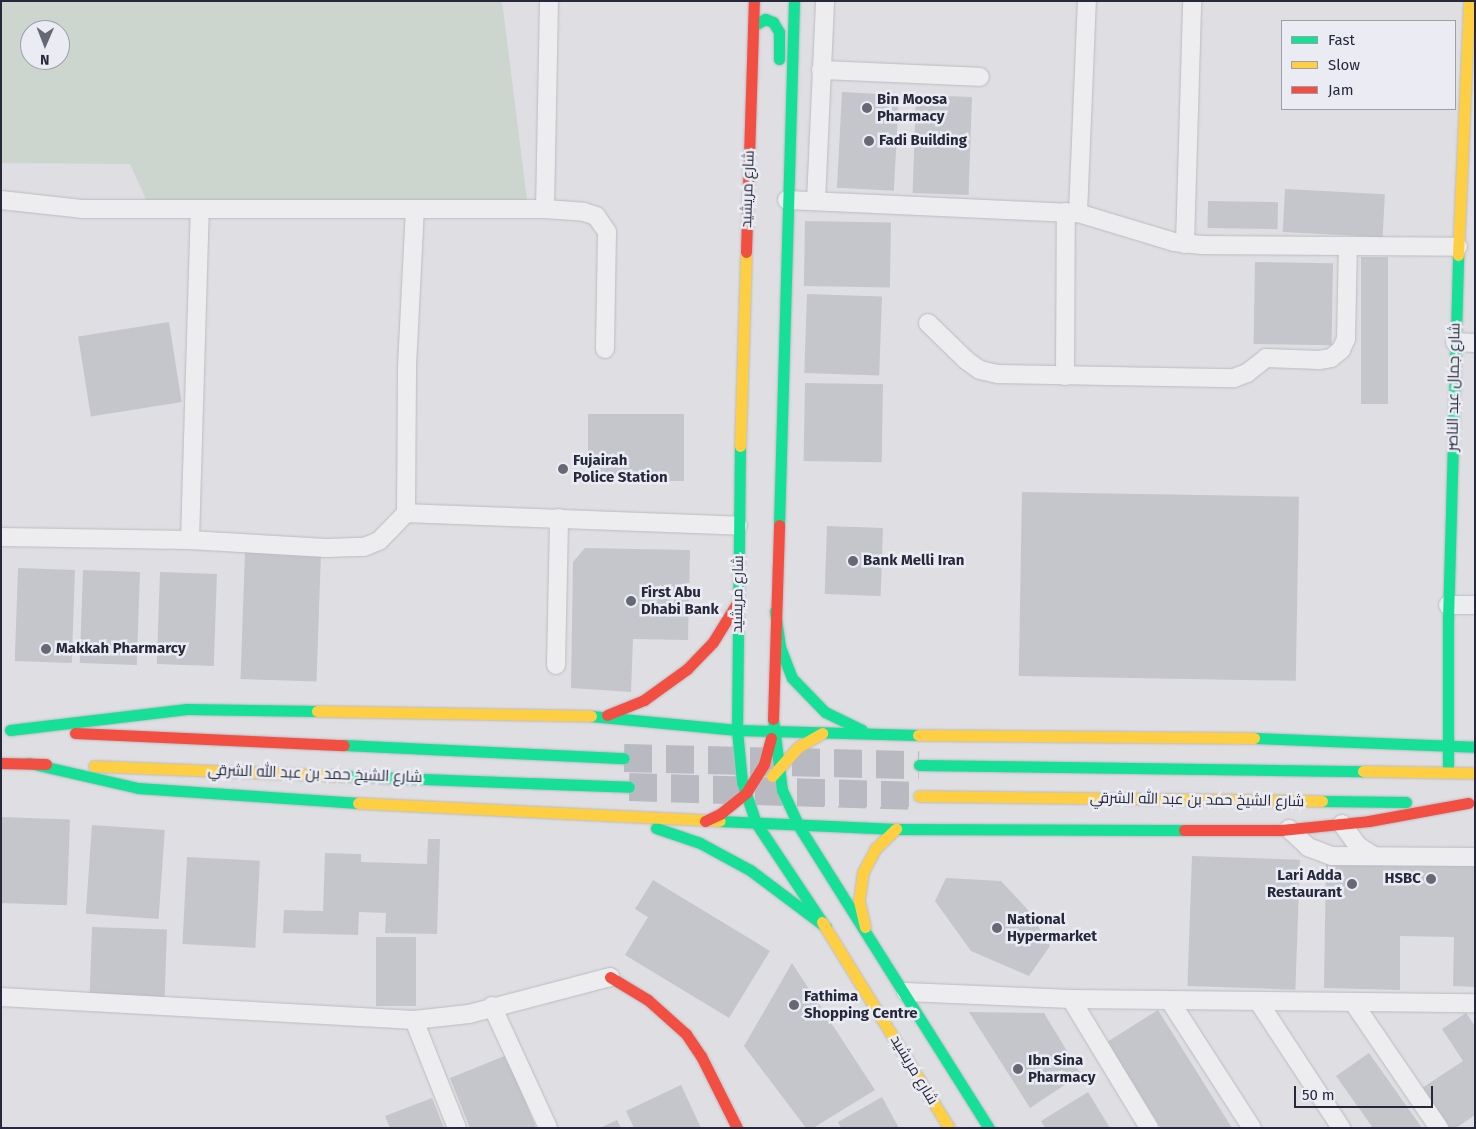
<!DOCTYPE html>
<html>
<head>
<meta charset="utf-8">
<style>
  body { margin:0 }
  #map { position:relative; width:1476px; height:1129px; overflow:hidden; background:#dedee3; font-family:"Fira Sans",Cairo,sans-serif }
  div>[style] { position:absolute }
  .green>* { inset:0; background:#ccd6ce }
  .building>* { inset:0; background:#c5c6cb; transform-origin:0 0 }
  .highway-tunnel>* { height:28px; margin-top:-14px; transform-origin:0; background:repeating-linear-gradient(90deg,#b9bac1 0 28px,transparent 0 42px) }
  .roads { filter:drop-shadow(0 0 1px #bbbbc0) drop-shadow(0 0 1px #bbbbc0) }
  .street>* { height:18px; margin:-9px; padding:0 9px; transform-origin:9px; border-radius:9px; background:#ededf0 }
  .fast>* { height:11px; margin:-5.5px; padding:0 5.5px; transform-origin:5.5px; border-radius:5.5px; background:#16e098 }
  .slow>* { height:11px; margin:-5.5px; padding:0 5.5px; transform-origin:5.5px; border-radius:5.5px; background:#ffcf43 }
  .jam>* { height:11px; margin:-5.5px; padding:0 5.5px; transform-origin:5.5px; border-radius:5.5px; background:#f24e42 }
  .dots>* { width:14px; height:14px; translate:-50% -50%; box-sizing:border-box; border:2px solid #ebecf3; border-radius:50% }
  span { translate:-50% -50%; white-space:nowrap; text-align:center; line-height:1.15; -webkit-text-stroke:5px #ebecf3; paint-order:stroke }
  .poi-label { font-size:15px; color:#26293b; font-weight:700 }
  .left { translate:0 -50%; text-align:left }
  .right { translate:-100% -50%; text-align:right }
  .street-label { font-size:15px; color:#26293b }
  .frame { position:absolute; inset:0; border:2px solid #26293b; pointer-events:none }
  .legend { position:absolute; left:1281px; top:20px; width:175px; height:90px; box-sizing:border-box; background:#ebecf3; border:1px solid #9c9ea9; margin:0; padding:6px 9px; list-style:none; font-size:15px; color:#26293b }
  .legend li { display:flex; align-items:center; gap:10px; height:25px }
  .legend b { width:25px; border:1px solid #9c9ea9 }
  .north { position:absolute; left:20px; top:20px; width:50px; height:50px; box-sizing:border-box; background:#ebecf3; border:1px solid #9c9ea9; border-radius:50%; rotate:181deg; font-size:14px; font-weight:700; line-height:20px; text-align:center; color:#26293b }
  .north::after { content:''; display:block; margin:auto; width:18px; height:22px; background:#666876; clip-path:polygon(50% 0,100% 100%,50% 72%,0 100%) }
  .scale { position:absolute; left:1294px; top:1086px; width:139px; height:22px; box-sizing:border-box; border:2px solid #26293b; border-top:0; padding-left:6px; font-size:15px; line-height:18px; white-space:nowrap; color:#26293b; -webkit-text-stroke:4px #ebecf3; paint-order:stroke }
</style>
</head>
<body>
<div id="map">
  <div class="green">
    <div style="clip-path:polygon(evenodd,1px 1px,502px 1px,527px 200px,216px 200px,148px 204px,130px 164px,1px 163px,1px 1px,30px 30px,60px 30px,60px 60px,30px 60px,30px 30px)"></div>
  </div>
  <div class="building">
    <div style="left:842px;top:92px;width:57px;height:96px;rotate:3deg"></div>
    <div style="left:916px;top:95px;width:56px;height:98px;rotate:2deg"></div>
    <div style="left:1285px;top:189px;width:100px;height:43px;rotate:3deg"></div>
    <div style="left:1208px;top:201px;width:70px;height:27px;rotate:1deg"></div>
    <div style="left:805px;top:221px;width:86px;height:65px;rotate:1deg"></div>
    <div style="left:1361px;top:257px;width:27px;height:147px"></div>
    <div style="left:1255px;top:262px;width:78px;height:82px;rotate:1deg"></div>
    <div style="left:807px;top:294px;width:75px;height:79px;rotate:2deg"></div>
    <div style="left:169px;top:322px;width:81px;height:92px;rotate:81deg"></div>
    <div style="left:805px;top:383px;width:78px;height:78px;rotate:1deg"></div>
    <div style="left:588px;top:414px;width:96px;height:67px"></div>
    <div style="left:1022px;top:492px;width:277px;height:184px;rotate:1deg"></div>
    <div style="left:827px;top:526px;width:56px;height:68px;rotate:2deg"></div>
    <div style="clip-path:polygon(585px 548px,690px 550px,688px 640px,633px 639px,631px 692px,571px 688px,573px 562px)"></div>
    <div style="left:245px;top:551px;width:76px;height:128px;rotate:2deg"></div>
    <div style="left:18px;top:568px;width:57px;height:93px;rotate:2deg"></div>
    <div style="left:83px;top:570px;width:57px;height:93px;rotate:2deg"></div>
    <div style="left:160px;top:572px;width:57px;height:92px;rotate:2deg"></div>
    <div style="left:1px;top:817px;width:69px;height:86px;rotate:2deg"></div>
    <div style="left:92px;top:825px;width:73px;height:89px;rotate:4deg"></div>
    <div style="clip-path:polygon(428px 839px,440px 839px,437px 934px,385px 933px,386px 913px,359px 912px,358px 935px,283px 933px,284px 910px,323px 911px,325px 853px,361px 854px,361px 862px,427px 864px)"></div>
    <div style="left:1192px;top:856px;width:108px;height:130px;rotate:2deg"></div>
    <div style="left:187px;top:857px;width:73px;height:87px;rotate:3deg"></div>
    <div style="clip-path:polygon(1326px 860px,1475px 863px,1475px 987px,1453px 986px,1454px 937px,1400px 936px,1400px 990px,1324px 988px)"></div>
    <div style="clip-path:polygon(946px 878px,1001px 881px,1028px 910px,1050px 946px,1029px 976px,971px 951px,935px 901px)"></div>
    <div style="clip-path:polygon(653px 880px,770px 951px,729px 1018px,625px 955px,648px 917px,635px 909px)"></div>
    <div style="left:92px;top:927px;width:75px;height:72px;rotate:2deg"></div>
    <div style="left:376px;top:937px;width:40px;height:69px"></div>
    <div style="clip-path:polygon(792px 963px,875px 1090px,813px 1128px,806px 1128px,744px 1046px)"></div>
    <div style="clip-path:polygon(1158px 1010px,1232px 1128px,1161px 1128px,1107px 1042px)"></div>
    <div style="clip-path:polygon(969px 1012px,1044px 1013px,1081px 1074px,1030px 1108px)"></div>
    <div style="clip-path:polygon(1466px 1013px,1475px 1026px,1475px 1115px,1456px 1128px,1449px 1128px,1422px 1088px,1463px 1061px,1442px 1029px)"></div>
    <div style="clip-path:polygon(1369px 1053px,1422px 1128px,1373px 1128px,1336px 1076px)"></div>
    <div style="clip-path:polygon(507px 1055px,536px 1128px,470px 1128px,450px 1078px)"></div>
    <div style="clip-path:polygon(681px 1085px,701px 1128px,634px 1128px,626px 1111px)"></div>
    <div style="clip-path:polygon(1088px 1092px,1110px 1128px,1045px 1128px,1041px 1121px)"></div>
    <div style="clip-path:polygon(882px 1097px,899px 1128px,841px 1128px,838px 1122px)"></div>
    <div style="clip-path:polygon(432px 1098px,444px 1128px,390px 1128px,385px 1116px)"></div>
    <div style="clip-path:polygon(617px 1120px,621px 1128px,600px 1128px)"></div>
  </div>
  <div class="highway-tunnel">
    <div style="left:624px;top:758px;width:295px;rotate:1.4deg"></div>
    <div style="left:629px;top:787px;width:290px;rotate:1.8deg"></div>
  </div>
  <div class="roads">
    <div class="street">
      <div style="left:821px;top:70px;width:159px;rotate:2.5deg"></div>
      <div style="left:1px;top:200px;width:81px;rotate:6.3deg"></div>
      <div style="left:82px;top:209px;width:463px"></div>
      <div style="left:545px;top:209px;width:39px;rotate:4deg"></div>
      <div style="left:584px;top:212px;width:13px;rotate:18deg"></div>
      <div style="left:596px;top:216px;width:19px;rotate:55deg"></div>
      <div style="left:607px;top:232px;width:117px;rotate:91deg"></div>
      <div style="left:787px;top:200px;width:291px;rotate:2.6deg"></div>
      <div style="left:1078px;top:213px;width:100px;rotate:16.8deg"></div>
      <div style="left:1174px;top:242px;width:28px;rotate:6deg"></div>
      <div style="left:1202px;top:245px;width:256px;rotate:0.4deg"></div>
      <div style="left:816px;top:201px;width:200px;rotate:-87.4deg"></div>
      <div style="left:545px;top:209px;width:208px;rotate:-88.9deg"></div>
      <div style="left:1078px;top:213px;width:212px;rotate:-87.6deg"></div>
      <div style="left:1185px;top:244px;width:243px;rotate:-88.3deg"></div>
      <div style="left:928px;top:323px;width:53px;rotate:44.2deg"></div>
      <div style="left:966px;top:360px;width:17px;rotate:36deg"></div>
      <div style="left:980px;top:370px;width:17px;rotate:13deg"></div>
      <div style="left:997px;top:374px;width:237px;rotate:1deg"></div>
      <div style="left:1234px;top:378px;width:14px;rotate:-21deg"></div>
      <div style="left:1247px;top:373px;width:24px;rotate:-38deg"></div>
      <div style="left:1266px;top:358px;width:53px;rotate:2.2deg"></div>
      <div style="left:1319px;top:360px;width:12px;rotate:-9deg"></div>
      <div style="left:1331px;top:358px;width:13px;rotate:-39deg"></div>
      <div style="left:1341px;top:350px;width:12px;rotate:-66deg"></div>
      <div style="left:1346px;top:339px;width:92px;rotate:-88.8deg"></div>
      <div style="left:1455px;top:342px;width:20px;rotate:3deg"></div>
      <div style="left:1065px;top:376px;width:164px;rotate:-89.7deg"></div>
      <div style="left:406px;top:513px;width:332px;rotate:2.2deg"></div>
      <div style="left:1px;top:537px;width:189px;rotate:0.9deg"></div>
      <div style="left:190px;top:540px;width:136px;rotate:3.4deg"></div>
      <div style="left:326px;top:548px;width:38px;rotate:-2deg"></div>
      <div style="left:364px;top:547px;width:16px;rotate:-22deg"></div>
      <div style="left:379px;top:541px;width:39px;rotate:-46deg"></div>
      <div style="left:406px;top:513px;width:147px;rotate:-89.6deg"></div>
      <div style="left:407px;top:366px;width:157px;rotate:-87.1deg"></div>
      <div style="left:190px;top:540px;width:330px;rotate:-88.3deg"></div>
      <div style="left:1448px;top:605px;width:27px"></div>
      <div style="left:556px;top:665px;width:147px;rotate:-88.8deg"></div>
      <div style="left:1342px;top:824px;width:27px;rotate:54deg"></div>
      <div style="left:1358px;top:846px;width:19px;rotate:32deg"></div>
      <div style="left:1289px;top:829px;width:26px;rotate:43deg"></div>
      <div style="left:1308px;top:847px;width:25px;rotate:21deg"></div>
      <div style="left:1331px;top:856px;width:144px;rotate:0.4deg"></div>
      <div style="left:906px;top:992px;width:165px;rotate:2.4deg"></div>
      <div style="left:1071px;top:999px;width:404px;rotate:0.6deg"></div>
      <div style="left:1px;top:997px;width:414px;rotate:3.2deg"></div>
      <div style="left:414px;top:1020px;width:55px;rotate:-6.2deg"></div>
      <div style="left:469px;top:1014px;width:146px;rotate:-14.7deg"></div>
      <div style="left:1071px;top:999px;width:151px;rotate:58.8deg"></div>
      <div style="left:1170px;top:1001px;width:151px;rotate:57.2deg"></div>
      <div style="left:1258px;top:1001px;width:152px;rotate:56.8deg"></div>
      <div style="left:1353px;top:1002px;width:153px;rotate:55.7deg"></div>
      <div style="left:492px;top:1006px;width:134px;rotate:65.3deg"></div>
      <div style="left:414px;top:1020px;width:116px;rotate:68.3deg"></div>
    </div>
    <div class="fast">
      <div style="left:753px;top:26px;width:14px;rotate:-30deg"></div>
      <div style="left:765px;top:19px;width:9px;rotate:21deg"></div>
      <div style="left:773px;top:22px;width:12px;rotate:59deg"></div>
      <div style="left:779px;top:32px;width:27px;rotate:90deg"></div>
      <div style="left:740px;top:446px;width:284px;rotate:90.6deg"></div>
      <div style="left:737px;top:730px;width:52px;rotate:84.5deg"></div>
      <div style="left:742px;top:782px;width:43px;rotate:71.1deg"></div>
      <div style="left:756px;top:823px;width:119px;rotate:56.3deg"></div>
      <div style="left:779px;top:525px;width:524px;rotate:-88.36deg"></div>
      <div style="left:775px;top:611px;width:36px;rotate:82deg"></div>
      <div style="left:780px;top:647px;width:33px;rotate:69deg"></div>
      <div style="left:792px;top:678px;width:47px;rotate:45.9deg"></div>
      <div style="left:825px;top:712px;width:41px;rotate:25.9deg"></div>
      <div style="left:591px;top:716px;width:147px;rotate:5.5deg"></div>
      <div style="left:737px;top:730px;width:181px;rotate:1.6deg"></div>
      <div style="left:773px;top:719px;width:72px;rotate:82.8deg"></div>
      <div style="left:782px;top:790px;width:38px;rotate:65deg"></div>
      <div style="left:798px;top:825px;width:358px;rotate:57.8deg"></div>
      <div style="left:10px;top:730px;width:178px;rotate:-6.8deg"></div>
      <div style="left:187px;top:709px;width:130px;rotate:0.9deg"></div>
      <div style="left:1254px;top:738px;width:221px;rotate:2.3deg"></div>
      <div style="left:344px;top:745px;width:280px;rotate:2.7deg"></div>
      <div style="left:29px;top:763px;width:112px;rotate:12.9deg"></div>
      <div style="left:138px;top:788px;width:221px;rotate:3.9deg"></div>
      <div style="left:919px;top:765px;width:444px;rotate:0.8deg"></div>
      <div style="left:1448px;top:765px;width:145px;rotate:-90deg"></div>
      <div style="left:1448px;top:620px;width:365px;rotate:-88.4deg"></div>
      <div style="left:346px;top:776px;width:283px;rotate:2.2deg"></div>
      <div style="left:1322px;top:801px;width:84px;rotate:0.7deg"></div>
      <div style="left:720px;top:821px;width:176px;rotate:2.6deg"></div>
      <div style="left:896px;top:829px;width:288px;rotate:0.2deg"></div>
      <div style="left:656px;top:828px;width:46px;rotate:18.8deg"></div>
      <div style="left:700px;top:843px;width:57px;rotate:28.4deg"></div>
      <div style="left:750px;top:870px;width:95px;rotate:36.9deg"></div>
    </div>
    <div class="slow">
      <div style="left:1458px;top:255px;width:254px;rotate:-87.5deg"></div>
      <div style="left:740px;top:446px;width:194px;rotate:-88.2deg"></div>
      <div style="left:317px;top:711px;width:274px;rotate:1deg"></div>
      <div style="left:918px;top:735px;width:336px;rotate:0.5deg"></div>
      <div style="left:94px;top:766px;width:252px;rotate:2.3deg"></div>
      <div style="left:1363px;top:771px;width:112px;rotate:1deg"></div>
      <div style="left:772px;top:776px;width:39px;rotate:-48deg"></div>
      <div style="left:798px;top:747px;width:28px;rotate:-30deg"></div>
      <div style="left:919px;top:796px;width:403px;rotate:0.7deg"></div>
      <div style="left:358px;top:803px;width:362px;rotate:2.8deg"></div>
      <div style="left:822px;top:922px;width:242px;rotate:58.3deg"></div>
      <div style="left:865px;top:927px;width:28px;rotate:-103deg"></div>
      <div style="left:859px;top:900px;width:28px;rotate:-82deg"></div>
      <div style="left:863px;top:872px;width:27px;rotate:-62deg"></div>
      <div style="left:876px;top:848px;width:28px;rotate:-44deg"></div>
    </div>
    <div class="jam">
      <div style="left:746px;top:252px;width:251px;rotate:-88.2deg"></div>
      <div style="left:607px;top:715px;width:40px;rotate:-22deg"></div>
      <div style="left:644px;top:700px;width:53px;rotate:-35.8deg"></div>
      <div style="left:687px;top:669px;width:37px;rotate:-46deg"></div>
      <div style="left:713px;top:642px;width:46px;rotate:-58.4deg"></div>
      <div style="left:773px;top:719px;width:194px;rotate:-88.2deg"></div>
      <div style="left:75px;top:733px;width:269px;rotate:2.6deg"></div>
      <div style="left:1px;top:763px;width:45px;rotate:1.3deg"></div>
      <div style="left:705px;top:821px;width:17px;rotate:-25deg"></div>
      <div style="left:720px;top:814px;width:33px;rotate:-39deg"></div>
      <div style="left:746px;top:793px;width:34px;rotate:-58deg"></div>
      <div style="left:764px;top:764px;width:27px;rotate:-75deg"></div>
      <div style="left:1184px;top:830px;width:97px"></div>
      <div style="left:1281px;top:830px;width:88px;rotate:-5.8deg"></div>
      <div style="left:1369px;top:821px;width:101px;rotate:-10.3deg"></div>
      <div style="left:610px;top:977px;width:44px;rotate:31.2deg"></div>
      <div style="left:648px;top:1000px;width:51px;rotate:41.8deg"></div>
      <div style="left:686px;top:1034px;width:27px;rotate:56deg"></div>
      <div style="left:701px;top:1056px;width:80px;rotate:63.4deg"></div>
    </div>
  </div>
  <div class="dots">
    <div style="left:867px;top:108px;background:#666876"></div>
    <div style="left:869px;top:141px;background:#666876"></div>
    <div style="left:563px;top:469px;background:#666876"></div>
    <div style="left:853px;top:561px;background:#666876"></div>
    <div style="left:631px;top:601px;background:#666876"></div>
    <div style="left:46px;top:649px;background:#666876"></div>
    <div style="left:1431px;top:879px;background:#666876"></div>
    <div style="left:1352px;top:884px;background:#666876"></div>
    <div style="left:997px;top:928px;background:#666876"></div>
    <div style="left:794px;top:1005px;background:#666876"></div>
    <div style="left:1018px;top:1069px;background:#666876"></div>
  </div>
  <div class="poi-label">
    <span class="left" style="left:877px;top:108px">Bin Moosa<br>Pharmacy</span>
    <span class="left" style="left:879px;top:141px">Fadi Building</span>
    <span class="left" style="left:573px;top:469px">Fujairah<br>Police Station</span>
    <span class="left" style="left:863px;top:561px">Bank Melli Iran</span>
    <span class="left" style="left:641px;top:601px">First Abu<br>Dhabi Bank</span>
    <span class="left" style="left:56px;top:649px">Makkah Pharmarcy</span>
    <span class="right" style="left:1342px;top:884px">Lari Adda<br>Restaurant</span>
    <span class="right" style="left:1421px;top:879px">HSBC</span>
    <span class="left" style="left:1007px;top:928px">National<br>Hypermarket</span>
    <span class="left" style="left:804px;top:1005px">Fathima<br>Shopping Centre</span>
    <span class="left" style="left:1028px;top:1069px">Ibn Sina<br>Pharmacy</span>
  </div>
  <div class="street-label">
    <span style="left:748px;top:189px;rotate:-88deg">شارع مريشيد</span>
    <span style="left:1454px;top:387px;rotate:-89deg">شارع جمال عبد الناصر</span>
    <span style="left:738px;top:594px;rotate:-89deg">شارع مريشيد</span>
    <span style="left:315px;top:774px;rotate:2deg">شارع الشيخ حمد بن عبد الله الشرقي</span>
    <span style="left:1197px;top:800px;rotate:1deg">شارع الشيخ حمد بن عبد الله الشرقي</span>
    <span style="left:914px;top:1070px;rotate:59deg">شارع مريشيد</span>
  </div>
  <div class="frame"></div>
  <ul class="legend">
  <li><b style="height:6px;background:#16e098"></b>Fast</li>
  <li><b style="height:6px;background:#ffcf43"></b>Slow</li>
  <li><b style="height:6px;background:#f24e42"></b>Jam</li>
  </ul>
  <div class="north">N</div>
  <div class="scale">50 m</div>
</div>
</body>
</html>
